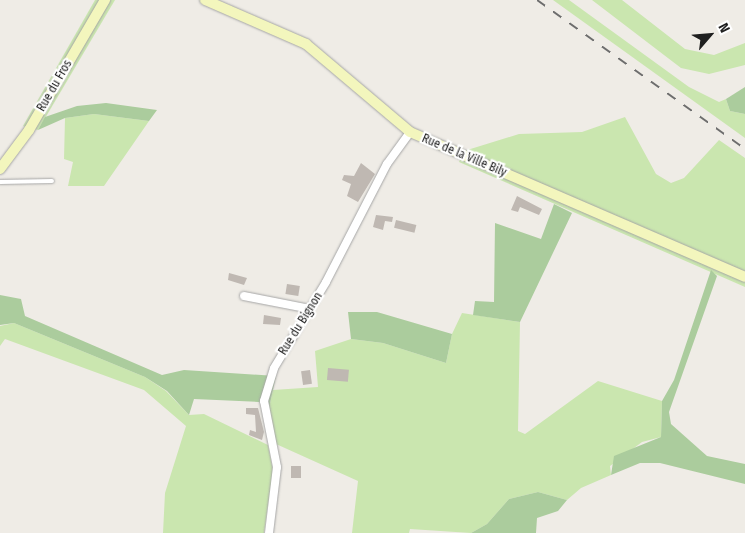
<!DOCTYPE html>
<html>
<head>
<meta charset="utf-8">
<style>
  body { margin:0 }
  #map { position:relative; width:745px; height:533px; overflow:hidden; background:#efece6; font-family:"Fira Sans Condensed",sans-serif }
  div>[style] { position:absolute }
  .grass>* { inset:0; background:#cae6af }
  .forest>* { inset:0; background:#abcc9d }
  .building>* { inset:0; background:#bfb8b2; transform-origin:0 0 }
  .roads { filter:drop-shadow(0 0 1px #a6a6a6) drop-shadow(0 0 1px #a6a6a6) }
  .lane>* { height:4px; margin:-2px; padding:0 2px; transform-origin:2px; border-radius:2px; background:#fff }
  .street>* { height:8px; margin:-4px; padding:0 4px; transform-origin:4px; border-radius:4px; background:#fff }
  .secondary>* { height:10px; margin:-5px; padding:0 5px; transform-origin:5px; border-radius:5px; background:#f3f6bd }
  .rail>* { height:2px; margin-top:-1px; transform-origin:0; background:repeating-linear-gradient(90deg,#6d6d6d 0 10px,transparent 0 20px) }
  span { translate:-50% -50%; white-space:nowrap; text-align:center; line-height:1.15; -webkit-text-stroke:4.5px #fff; paint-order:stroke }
  .street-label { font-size:12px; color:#1f1f1f }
  .north { position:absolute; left:685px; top:10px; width:50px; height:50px; -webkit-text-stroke:4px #fff; paint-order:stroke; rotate:63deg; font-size:14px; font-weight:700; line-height:20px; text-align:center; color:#1f1f1f }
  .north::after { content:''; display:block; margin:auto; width:18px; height:22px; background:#1f1f1f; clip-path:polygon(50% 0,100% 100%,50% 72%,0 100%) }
</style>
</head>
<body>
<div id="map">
  <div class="grass">
    <div style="clip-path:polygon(95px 0,115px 0,38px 130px,23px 126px)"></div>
    <div style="clip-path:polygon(553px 0,569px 0,689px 87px,719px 102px,726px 99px,730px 111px,745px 114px,745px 138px)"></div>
    <div style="clip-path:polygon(592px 0,622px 0,685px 49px,714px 55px,745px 43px,745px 65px,709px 74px,681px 68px)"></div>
    <div style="clip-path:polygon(94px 114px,149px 121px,104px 186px,68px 186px,73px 162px,64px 159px,65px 118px)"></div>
    <div style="clip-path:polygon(625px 117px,656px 174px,671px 183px,684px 178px,719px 140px,745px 158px,745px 287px,459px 162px,464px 151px,519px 134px,582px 132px)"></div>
    <div style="clip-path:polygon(462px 313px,520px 322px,518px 431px,525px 434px,598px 381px,662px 401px,661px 437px,642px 442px,610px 466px,611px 475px,581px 488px,567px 500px,538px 492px,509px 499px,487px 524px,471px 533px,410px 529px,409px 533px,352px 533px,358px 481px,276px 444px,269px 408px,273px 390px,318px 387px,315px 351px,351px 339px,383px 343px,446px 363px,452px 334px)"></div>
    <div style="clip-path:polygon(14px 323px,145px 377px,166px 391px,189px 415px,204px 414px,268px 445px,273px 471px,264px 533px,163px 533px,165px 493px,186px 426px,144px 390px,5px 339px,0 346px,0 326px)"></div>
  </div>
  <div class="forest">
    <div style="clip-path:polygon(745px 87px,745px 114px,730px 111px,726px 99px)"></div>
    <div style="clip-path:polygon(106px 103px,157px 110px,149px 121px,94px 114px,65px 118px,38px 130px,45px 117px,77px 106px)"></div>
    <div style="clip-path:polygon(554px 204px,572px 213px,520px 322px,473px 315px,475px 301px,494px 302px,495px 223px,541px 239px)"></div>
    <div style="clip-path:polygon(711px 270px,717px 276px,669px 412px,671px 424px,707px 456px,745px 464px,745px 484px,660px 463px,640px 463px,611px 475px,614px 456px,661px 437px,662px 401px,674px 380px)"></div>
    <div style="clip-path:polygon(0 295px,21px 299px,25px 316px,162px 375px,184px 370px,276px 376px,269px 408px,259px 402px,194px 399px,189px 415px,167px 391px,145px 377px,14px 323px,0 325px)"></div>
    <div style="clip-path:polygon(348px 312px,377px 312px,452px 334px,446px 363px,383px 343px,351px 339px)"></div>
    <div style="clip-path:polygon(538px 492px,567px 500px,558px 511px,537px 518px,536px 533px,471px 533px,487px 524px,509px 499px)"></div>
  </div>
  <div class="building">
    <div style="clip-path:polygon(361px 163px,375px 174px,358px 202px,347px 196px,351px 184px,342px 180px,344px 175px,354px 176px)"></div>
    <div style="clip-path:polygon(517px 196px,542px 209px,539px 215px,520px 207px,518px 212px,511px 210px)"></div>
    <div style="clip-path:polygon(376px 215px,393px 217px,392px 222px,385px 221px,383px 230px,373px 227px)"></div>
    <div style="left:396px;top:220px;width:21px;height:8px;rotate:14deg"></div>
    <div style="clip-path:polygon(229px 273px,247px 278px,244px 285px,228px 280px)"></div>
    <div style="left:287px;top:284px;width:13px;height:10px;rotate:9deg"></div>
    <div style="clip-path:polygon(264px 315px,281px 318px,280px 325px,263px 324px)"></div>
    <div style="left:328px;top:368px;width:21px;height:12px;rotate:5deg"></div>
    <div style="left:310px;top:370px;width:14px;height:9px;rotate:82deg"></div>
    <div style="clip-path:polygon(246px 408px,258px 408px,264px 432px,262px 440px,249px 435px,250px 430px,256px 432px,255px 415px,246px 414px)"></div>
    <div style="left:291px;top:466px;width:10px;height:12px"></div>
  </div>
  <div class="roads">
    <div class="lane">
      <div style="left:0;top:182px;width:52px;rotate:-1.1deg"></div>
    </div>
    <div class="street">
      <div style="left:244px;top:296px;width:67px;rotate:11.1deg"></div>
      <div style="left:269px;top:533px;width:66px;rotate:-83.1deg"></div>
      <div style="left:277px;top:467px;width:67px;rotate:-101.1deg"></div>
      <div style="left:264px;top:401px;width:34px;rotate:-73deg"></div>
      <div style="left:274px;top:368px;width:100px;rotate:-58.8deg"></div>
      <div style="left:326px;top:282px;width:133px;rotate:-62.7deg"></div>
      <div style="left:387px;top:164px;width:39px;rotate:-54deg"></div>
    </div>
    <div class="secondary">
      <div style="left:205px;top:0;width:110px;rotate:23.5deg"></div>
      <div style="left:306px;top:44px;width:136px;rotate:40.2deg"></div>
      <div style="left:410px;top:132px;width:365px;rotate:23.4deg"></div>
      <div style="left:0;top:169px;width:49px;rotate:-53.4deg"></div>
      <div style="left:29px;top:130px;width:151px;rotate:-59.7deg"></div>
    </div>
  </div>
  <div class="rail">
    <div style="left:537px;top:0;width:256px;rotate:35.6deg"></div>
  </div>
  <div class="street-label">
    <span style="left:55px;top:86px;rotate:-60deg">Rue du Fros</span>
    <span style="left:464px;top:156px;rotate:23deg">Rue de la Ville Bily</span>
    <span style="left:301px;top:324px;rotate:-58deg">Rue du Bignon</span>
  </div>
  <div class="north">N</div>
</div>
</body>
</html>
